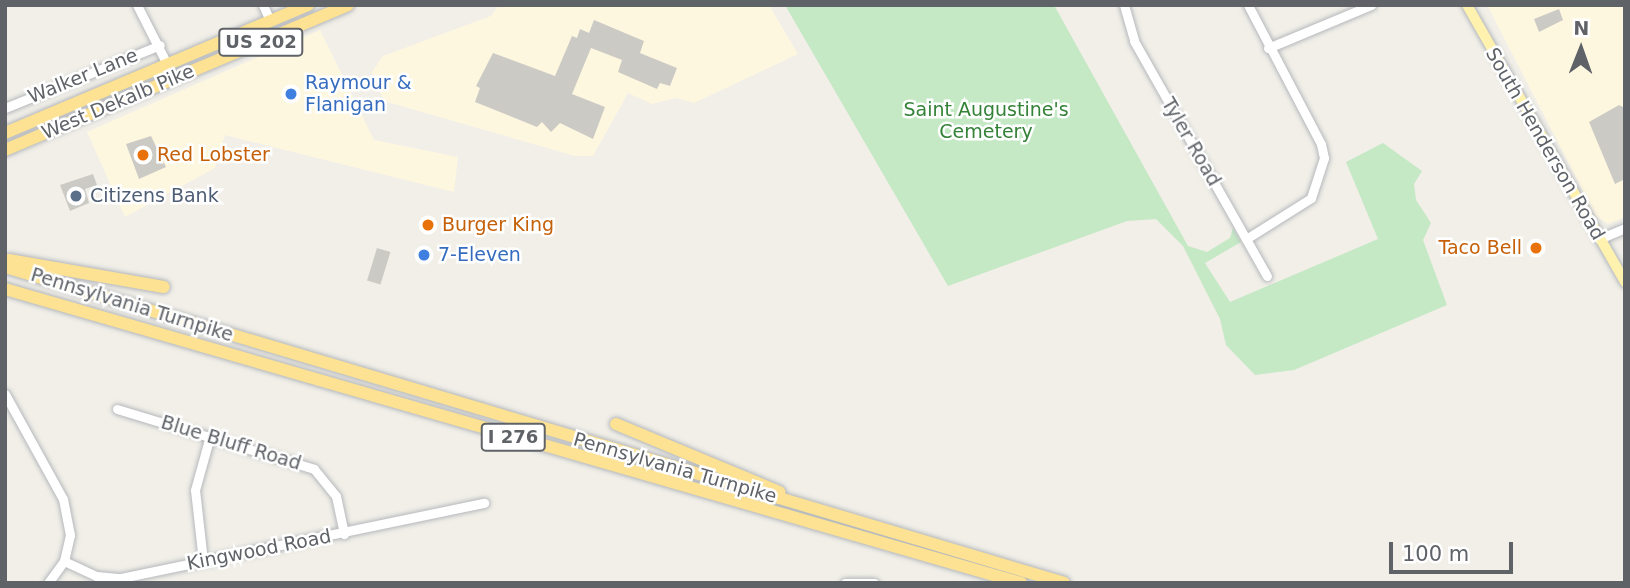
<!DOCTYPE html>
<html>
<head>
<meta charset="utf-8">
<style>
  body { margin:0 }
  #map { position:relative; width:1630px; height:588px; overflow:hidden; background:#f1efe8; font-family:"DejaVu Sans",sans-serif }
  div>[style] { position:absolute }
  .commercial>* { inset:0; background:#fef7e0 }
  .green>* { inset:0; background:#c5e8c5 }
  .building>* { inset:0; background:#cccac5; transform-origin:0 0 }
  .roads { filter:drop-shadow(0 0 2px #b5b8bc) drop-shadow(0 0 2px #b5b8bc) }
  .minor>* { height:9px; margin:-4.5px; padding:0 4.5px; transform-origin:4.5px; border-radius:4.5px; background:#fff }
  .major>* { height:10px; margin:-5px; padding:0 5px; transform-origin:5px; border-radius:5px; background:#fff2af }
  .highway>* { height:12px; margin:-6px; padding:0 6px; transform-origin:6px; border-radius:6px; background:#fde293 }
  .dots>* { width:19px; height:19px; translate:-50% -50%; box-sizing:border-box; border:4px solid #fff; border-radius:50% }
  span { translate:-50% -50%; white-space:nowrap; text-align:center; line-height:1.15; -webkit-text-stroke:5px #fff; paint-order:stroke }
  .shield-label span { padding:2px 5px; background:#fff; border:2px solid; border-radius:5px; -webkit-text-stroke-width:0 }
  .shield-label { font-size:18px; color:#5f6368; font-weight:700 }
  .street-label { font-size:19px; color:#5f6368 }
  .shop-label { font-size:19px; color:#366cbe }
  .left { translate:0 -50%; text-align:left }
  .park-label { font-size:19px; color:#348238 }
  .food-label { font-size:19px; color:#c56008 }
  .right { translate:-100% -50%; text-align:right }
  .service-label { font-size:19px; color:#4e5e75 }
  .frame { position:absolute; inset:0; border:7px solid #5f6368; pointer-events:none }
  .north { position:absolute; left:1546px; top:14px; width:70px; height:70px; -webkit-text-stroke:5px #fff; paint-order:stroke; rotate:1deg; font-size:19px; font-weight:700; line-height:28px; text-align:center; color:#5f6368 }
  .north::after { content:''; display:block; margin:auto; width:24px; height:32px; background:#5f6368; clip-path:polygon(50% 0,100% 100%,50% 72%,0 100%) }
  .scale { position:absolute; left:1389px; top:542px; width:124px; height:32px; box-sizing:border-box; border:4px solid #5f6368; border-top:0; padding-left:9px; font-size:21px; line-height:24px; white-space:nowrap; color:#5f6368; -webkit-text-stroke:5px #fff; paint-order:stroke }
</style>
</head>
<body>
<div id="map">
  <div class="commercial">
    <div style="clip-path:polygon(499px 5px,769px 5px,798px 54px,694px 103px,676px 98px,652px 104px,628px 93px,593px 156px,575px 156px,384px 101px,372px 72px,383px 56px,491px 16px)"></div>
    <div style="clip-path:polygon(1487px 5px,1625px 5px,1625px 217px,1608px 224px,1596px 216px)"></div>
    <div style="clip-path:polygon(320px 30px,374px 140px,458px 157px,454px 192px,225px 135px,215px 168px,125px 217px,87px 132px)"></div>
  </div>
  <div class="green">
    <div style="clip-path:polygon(785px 5px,1054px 5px,1188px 246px,1207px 252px,1230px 238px,1233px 228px,1241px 242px,1205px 263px,1230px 302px,1378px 239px,1346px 162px,1383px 143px,1422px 171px,1414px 184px,1416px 200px,1431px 223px,1423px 240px,1447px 305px,1294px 370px,1255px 375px,1226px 345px,1220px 319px,1183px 246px,1156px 219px,1127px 221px,948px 286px)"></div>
  </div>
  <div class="building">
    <div style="clip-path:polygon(1559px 9px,1563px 20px,1539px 32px,1534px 19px)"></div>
    <div style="clip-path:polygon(594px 20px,644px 41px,640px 53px,677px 68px,670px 86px,660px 83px,657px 89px,618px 72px,622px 60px,591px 48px,572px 94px,605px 107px,593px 139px,560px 123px,551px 132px,542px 122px,537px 127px,475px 102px,480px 88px,476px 86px,493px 53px,555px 76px,572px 36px,577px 38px,580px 29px,589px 33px)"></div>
    <div style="clip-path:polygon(1619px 105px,1625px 108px,1625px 179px,1615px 184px,1589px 122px)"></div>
    <div style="clip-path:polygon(151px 136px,166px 167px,139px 179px,126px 144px)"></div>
    <div style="clip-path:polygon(93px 174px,97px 185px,85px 189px,89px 203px,70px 211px,60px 185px)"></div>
    <div style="left:377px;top:248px;width:14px;height:34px;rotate:17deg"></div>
  </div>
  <div class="roads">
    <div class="minor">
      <div style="left:137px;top:5px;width:82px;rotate:63.1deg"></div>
      <div style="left:263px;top:5px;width:17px;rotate:66deg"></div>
      <div style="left:1124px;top:5px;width:37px;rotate:74deg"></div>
      <div style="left:1134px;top:41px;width:270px;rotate:60.5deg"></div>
      <div style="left:1268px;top:48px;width:112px;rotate:-22.7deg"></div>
      <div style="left:5px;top:108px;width:167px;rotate:-22.1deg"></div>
      <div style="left:1246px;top:239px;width:77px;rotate:-32.2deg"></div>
      <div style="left:1311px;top:198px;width:42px;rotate:-72deg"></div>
      <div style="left:1324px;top:158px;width:14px;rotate:-102deg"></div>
      <div style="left:1321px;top:144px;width:157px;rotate:-117.7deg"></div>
      <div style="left:1599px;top:239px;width:28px;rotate:-23deg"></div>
      <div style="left:5px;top:394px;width:120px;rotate:61.1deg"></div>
      <div style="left:63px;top:499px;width:37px;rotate:79deg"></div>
      <div style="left:70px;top:535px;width:27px;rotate:103deg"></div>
      <div style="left:117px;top:409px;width:206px;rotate:16.9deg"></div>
      <div style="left:314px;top:469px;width:35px;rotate:51deg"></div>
      <div style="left:336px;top:496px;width:39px;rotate:78deg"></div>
      <div style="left:203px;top:561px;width:71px;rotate:-96.4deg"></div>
      <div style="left:195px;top:490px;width:56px;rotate:-74.5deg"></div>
      <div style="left:48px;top:583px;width:27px;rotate:-54deg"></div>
      <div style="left:64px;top:561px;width:35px;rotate:25deg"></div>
      <div style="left:96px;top:576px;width:25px;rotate:5deg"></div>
      <div style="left:121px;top:578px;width:371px;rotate:-11.7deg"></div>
      <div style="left:845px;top:583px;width:29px"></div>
    </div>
    <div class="major">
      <div style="left:1467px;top:5px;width:319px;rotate:60.3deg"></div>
    </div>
    <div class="highway">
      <div style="left:5px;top:133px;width:329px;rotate:-22.9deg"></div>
      <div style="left:5px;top:150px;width:372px;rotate:-22.9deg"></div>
      <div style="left:9px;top:260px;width:157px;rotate:9.9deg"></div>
      <div style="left:5px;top:267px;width:1105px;rotate:16.61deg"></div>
      <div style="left:5px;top:289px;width:1058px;rotate:16.14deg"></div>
      <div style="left:616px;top:424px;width:177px;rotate:22.6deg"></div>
    </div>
  </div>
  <div class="dots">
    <div style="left:291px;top:94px;background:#3f7fe0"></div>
    <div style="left:143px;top:155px;background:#e8710a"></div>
    <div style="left:76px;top:196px;background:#5c6f8a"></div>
    <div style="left:428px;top:225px;background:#e8710a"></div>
    <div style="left:1536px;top:248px;background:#e8710a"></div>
    <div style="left:424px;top:255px;background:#3f7fe0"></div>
  </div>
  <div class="shield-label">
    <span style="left:261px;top:42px">US 202</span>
    <span style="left:513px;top:437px">I 276</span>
  </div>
  <div class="street-label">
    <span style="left:83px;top:76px;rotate:-22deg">Walker Lane</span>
    <span style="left:118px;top:102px;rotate:-23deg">West Dekalb Pike</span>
    <span style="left:1191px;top:142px;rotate:60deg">Tyler Road</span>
    <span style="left:1545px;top:144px;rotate:60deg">South Henderson Road</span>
    <span style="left:132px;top:305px;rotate:17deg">Pennsylvania Turnpike</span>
    <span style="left:231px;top:443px;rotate:17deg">Blue Bluff Road</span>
    <span style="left:675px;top:468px;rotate:16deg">Pennsylvania Turnpike</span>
    <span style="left:259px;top:550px;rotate:-11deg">Kingwood Road</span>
  </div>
  <div class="shop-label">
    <span class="left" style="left:305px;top:94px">Raymour &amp;<br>Flanigan</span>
    <span class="left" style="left:438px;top:255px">7-Eleven</span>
  </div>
  <div class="park-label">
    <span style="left:986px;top:121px">Saint Augustine's<br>Cemetery</span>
  </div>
  <div class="food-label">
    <span class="left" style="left:157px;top:155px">Red Lobster</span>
    <span class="left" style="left:442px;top:225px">Burger King</span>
    <span class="right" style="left:1522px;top:248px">Taco Bell</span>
  </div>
  <div class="service-label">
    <span class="left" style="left:90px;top:196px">Citizens Bank</span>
  </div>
  <div class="frame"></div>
  <div class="north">N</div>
  <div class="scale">100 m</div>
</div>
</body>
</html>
